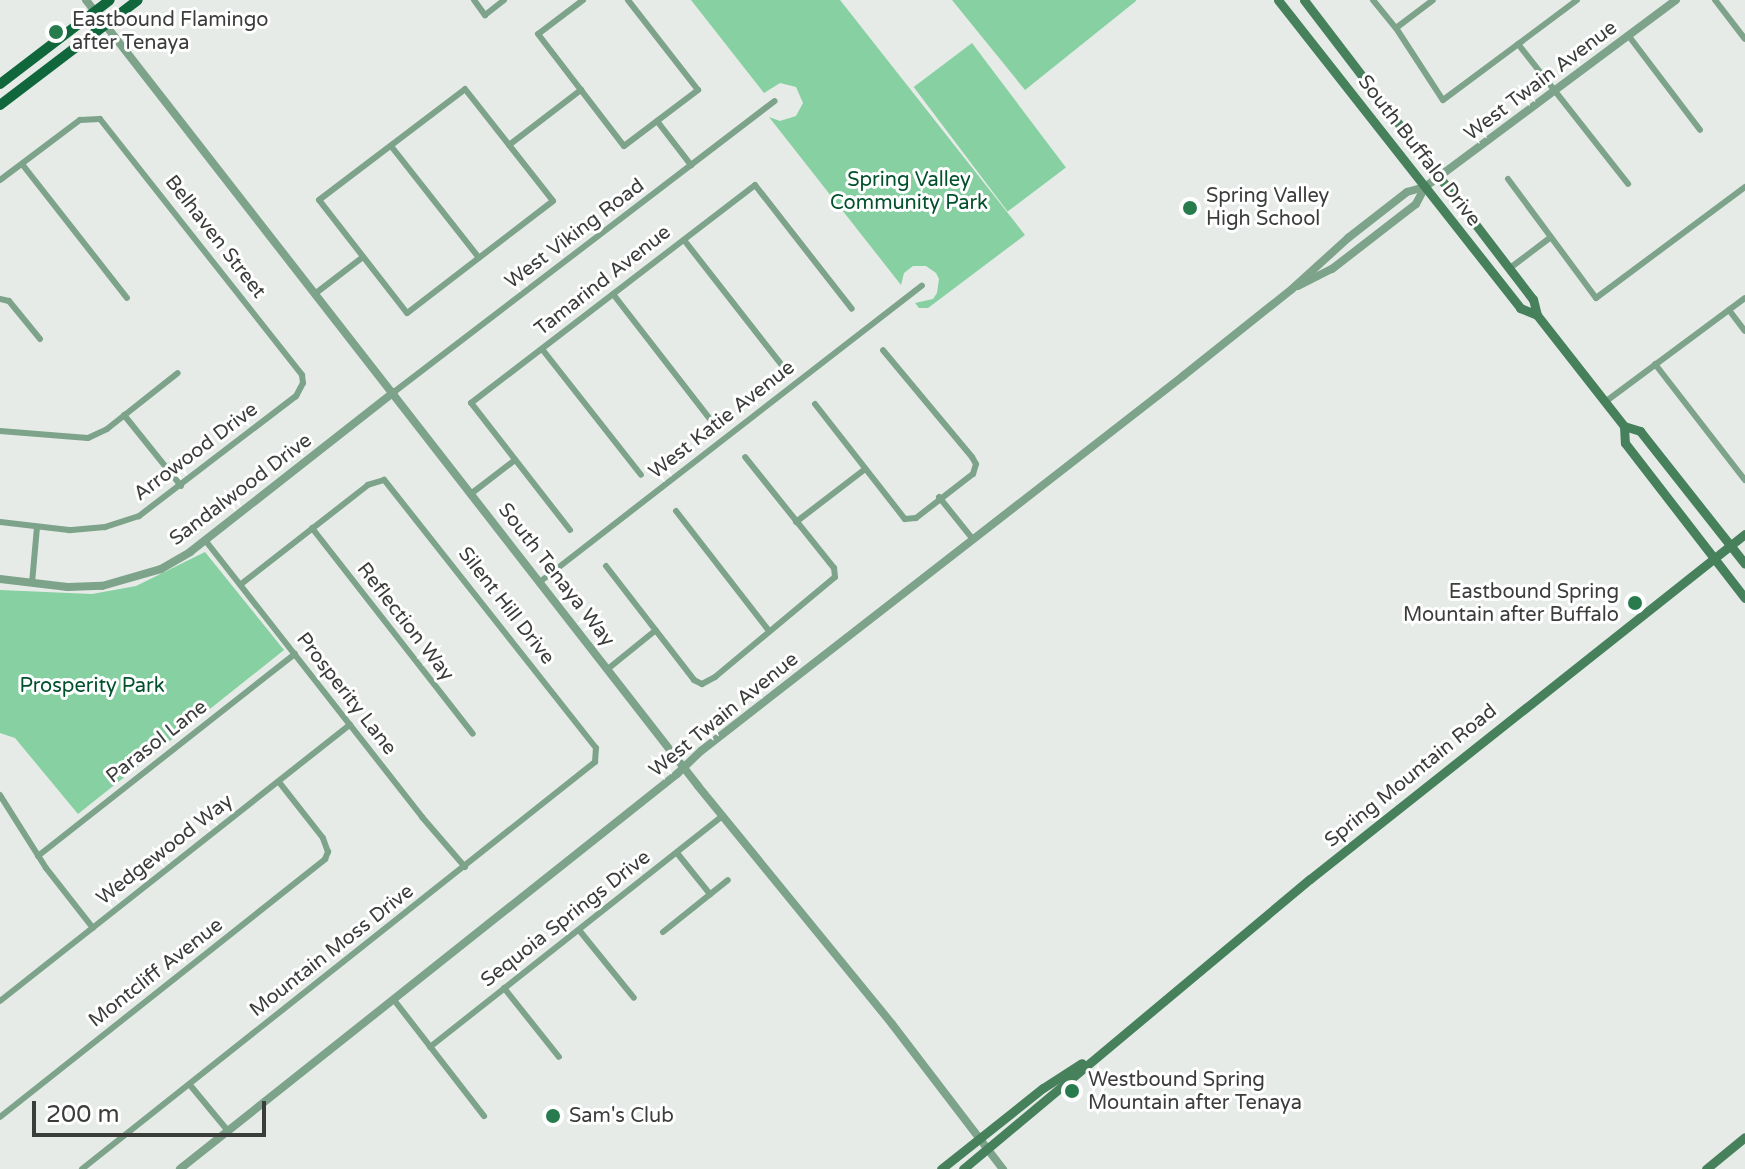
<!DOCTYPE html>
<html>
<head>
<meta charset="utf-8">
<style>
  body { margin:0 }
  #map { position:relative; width:1745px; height:1169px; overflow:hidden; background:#e6ebe7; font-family:"Varela Round",sans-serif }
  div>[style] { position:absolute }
  .green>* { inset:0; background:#87d0a1; transform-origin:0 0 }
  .minor>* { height:6px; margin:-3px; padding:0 3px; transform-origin:3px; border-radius:3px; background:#7da38a }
  .tertiary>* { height:8px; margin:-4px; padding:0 4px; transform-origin:4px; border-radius:4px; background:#7da38a }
  .secondary>* { height:9px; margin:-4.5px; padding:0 4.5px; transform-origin:4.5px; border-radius:4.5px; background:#46815c }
  .primary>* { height:10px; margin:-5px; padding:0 5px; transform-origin:5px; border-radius:5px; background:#10673c }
  .dots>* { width:22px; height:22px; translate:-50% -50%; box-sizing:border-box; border:4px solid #fff; border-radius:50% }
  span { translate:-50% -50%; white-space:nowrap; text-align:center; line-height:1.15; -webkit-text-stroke:6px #fff; paint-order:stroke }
  .poi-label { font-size:20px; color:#3b3d3b }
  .left { translate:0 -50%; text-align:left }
  .right { translate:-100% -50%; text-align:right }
  .street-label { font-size:20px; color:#3b3d3b }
  .park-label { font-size:20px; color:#02502c }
  .scale { position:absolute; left:32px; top:1101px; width:234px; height:36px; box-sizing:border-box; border:4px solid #3b3d3b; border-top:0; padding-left:10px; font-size:24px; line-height:28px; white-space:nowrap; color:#3b3d3b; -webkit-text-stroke:6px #fff; paint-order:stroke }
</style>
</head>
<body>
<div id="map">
  <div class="green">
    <div style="clip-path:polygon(691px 0,840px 0,1025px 235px,928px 308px,919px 308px,915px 303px,933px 299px,937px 293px,939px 279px,936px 273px,926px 266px,913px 266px,904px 273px,901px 285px,769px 117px,780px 121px,796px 116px,803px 103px,796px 87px,780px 83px,764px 93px)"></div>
    <div style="clip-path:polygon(952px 0,1136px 0,1136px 1px,1025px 90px)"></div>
    <div style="left:972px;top:43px;width:156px;height:73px;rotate:53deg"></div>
    <div style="clip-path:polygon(205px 552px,284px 650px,78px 814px,15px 738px,0 733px,0 590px,92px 594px,136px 586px)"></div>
  </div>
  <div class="minor">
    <div style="left:474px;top:0;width:19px;rotate:54deg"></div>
    <div style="left:485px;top:15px;width:24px;rotate:-38deg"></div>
    <div style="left:583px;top:0;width:56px;rotate:142.9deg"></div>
    <div style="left:538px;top:34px;width:141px;rotate:52.5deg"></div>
    <div style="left:624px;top:146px;width:93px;rotate:-37.1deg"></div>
    <div style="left:698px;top:90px;width:114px;rotate:-127.9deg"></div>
    <div style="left:1373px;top:0;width:36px;rotate:51deg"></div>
    <div style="left:1396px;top:28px;width:86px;rotate:56.9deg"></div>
    <div style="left:1443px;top:100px;width:167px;rotate:-36.7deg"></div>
    <div style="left:1715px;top:0;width:49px;rotate:52.4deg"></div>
    <div style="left:1396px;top:28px;width:46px;rotate:-37.1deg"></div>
    <div style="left:1628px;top:35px;width:119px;rotate:52.8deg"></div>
    <div style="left:1518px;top:44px;width:178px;rotate:51.8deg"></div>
    <div style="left:465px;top:89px;width:142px;rotate:51.8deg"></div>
    <div style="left:553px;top:201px;width:184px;rotate:142.5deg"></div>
    <div style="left:407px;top:313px;width:143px;rotate:-127.9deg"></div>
    <div style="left:319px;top:200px;width:183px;rotate:-37.2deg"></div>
    <div style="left:657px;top:121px;width:56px;rotate:52.3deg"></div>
    <div style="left:509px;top:145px;width:91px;rotate:-37.4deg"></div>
    <div style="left:391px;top:146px;width:142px;rotate:51.8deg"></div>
    <div style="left:22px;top:164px;width:170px;rotate:51.9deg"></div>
    <div style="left:1508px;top:179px;width:148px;rotate:53.5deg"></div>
    <div style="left:1596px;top:298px;width:186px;rotate:-36.7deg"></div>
    <div style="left:0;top:180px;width:100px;rotate:-36.9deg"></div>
    <div style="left:80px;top:120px;width:20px;rotate:-3deg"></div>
    <div style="left:100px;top:119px;width:326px;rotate:51.7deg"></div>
    <div style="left:302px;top:375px;width:8px;rotate:83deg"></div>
    <div style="left:303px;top:383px;width:15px;rotate:118deg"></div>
    <div style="left:296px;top:396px;width:198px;rotate:142.6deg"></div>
    <div style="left:139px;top:516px;width:36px;rotate:162deg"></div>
    <div style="left:105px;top:527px;width:36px;rotate:175deg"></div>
    <div style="left:69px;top:530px;width:69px;rotate:-173.4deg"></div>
    <div style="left:684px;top:240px;width:157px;rotate:52deg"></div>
    <div style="left:1510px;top:268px;width:51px;rotate:-37.1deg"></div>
    <div style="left:316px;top:293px;width:59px;rotate:-37.5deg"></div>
    <div style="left:613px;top:294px;width:158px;rotate:52.2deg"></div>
    <div style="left:0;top:299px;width:9px;rotate:13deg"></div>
    <div style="left:9px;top:301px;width:49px;rotate:50.8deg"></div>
    <div style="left:1729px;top:310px;width:26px;rotate:53deg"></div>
    <div style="left:542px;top:349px;width:160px;rotate:51.8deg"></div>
    <div style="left:1655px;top:364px;width:147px;rotate:52.2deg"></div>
    <div style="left:394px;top:392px;width:479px;rotate:-37.4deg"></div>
    <div style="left:1605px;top:402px;width:174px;rotate:-36.6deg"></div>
    <div style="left:815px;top:404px;width:146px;rotate:52deg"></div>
    <div style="left:905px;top:519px;width:11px;rotate:-5deg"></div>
    <div style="left:916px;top:518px;width:72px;rotate:-37.7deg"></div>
    <div style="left:973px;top:474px;width:10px;rotate:-73deg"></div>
    <div style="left:976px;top:464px;width:8px;rotate:-120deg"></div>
    <div style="left:972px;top:457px;width:139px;rotate:-129.8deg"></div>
    <div style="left:124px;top:415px;width:91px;rotate:51.2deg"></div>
    <div style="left:0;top:431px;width:88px;rotate:4.5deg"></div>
    <div style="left:88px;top:438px;width:21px;rotate:-25deg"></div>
    <div style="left:107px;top:429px;width:90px;rotate:-38.3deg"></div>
    <div style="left:472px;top:493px;width:54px;rotate:-37.5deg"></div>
    <div style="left:939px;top:497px;width:53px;rotate:51.2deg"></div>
    <div style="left:676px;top:511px;width:152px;rotate:52.2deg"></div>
    <div style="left:796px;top:522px;width:87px;rotate:-37.5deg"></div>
    <div style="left:312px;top:528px;width:261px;rotate:52deg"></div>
    <div style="left:570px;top:530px;width:161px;rotate:-127.9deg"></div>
    <div style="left:471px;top:403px;width:358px;rotate:-37.5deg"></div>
    <div style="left:755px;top:185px;width:157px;rotate:52deg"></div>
    <div style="left:205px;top:540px;width:352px;rotate:51.9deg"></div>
    <div style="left:422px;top:817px;width:66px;rotate:49.3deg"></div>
    <div style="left:606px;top:566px;width:144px;rotate:52.3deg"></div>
    <div style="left:694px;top:680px;width:9px;rotate:27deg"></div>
    <div style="left:702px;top:684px;width:15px;rotate:-28deg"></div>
    <div style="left:715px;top:677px;width:156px;rotate:-39.8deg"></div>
    <div style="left:835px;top:577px;width:9px;rotate:-96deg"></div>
    <div style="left:834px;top:568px;width:142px;rotate:-128.7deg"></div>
    <div style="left:541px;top:581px;width:482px;rotate:-37.8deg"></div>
    <div style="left:32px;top:583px;width:56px;rotate:-84.9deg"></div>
    <div style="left:609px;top:668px;width:60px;rotate:-39deg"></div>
    <div style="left:0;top:795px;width:86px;rotate:57.8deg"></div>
    <div style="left:46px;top:868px;width:76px;rotate:51.9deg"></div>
    <div style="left:677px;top:853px;width:53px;rotate:51.2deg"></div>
    <div style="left:38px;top:856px;width:327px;rotate:-38.2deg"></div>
    <div style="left:579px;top:930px;width:87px;rotate:51deg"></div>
    <div style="left:663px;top:932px;width:83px;rotate:-38.7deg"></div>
    <div style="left:504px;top:988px;width:88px;rotate:51.4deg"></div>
    <div style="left:394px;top:1000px;width:147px;rotate:52.2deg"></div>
    <div style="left:0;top:1001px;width:446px;rotate:-38.3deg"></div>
    <div style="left:430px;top:1047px;width:372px;rotate:-38.3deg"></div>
    <div style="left:190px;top:1085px;width:60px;rotate:50.4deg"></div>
    <div style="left:0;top:1117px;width:415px;rotate:-38.4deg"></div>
    <div style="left:325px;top:859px;width:8px;rotate:-67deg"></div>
    <div style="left:328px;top:852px;width:15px;rotate:-110deg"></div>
    <div style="left:323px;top:838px;width:71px;rotate:-128.2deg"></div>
    <div style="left:82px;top:1169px;width:655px;rotate:-38.43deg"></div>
    <div style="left:595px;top:762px;width:14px;rotate:-86deg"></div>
    <div style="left:596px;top:748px;width:342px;rotate:-128.3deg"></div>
    <div style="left:384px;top:480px;width:17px;rotate:163deg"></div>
    <div style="left:368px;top:485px;width:162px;rotate:142deg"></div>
  </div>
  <div class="tertiary">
    <div style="left:86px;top:0;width:996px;rotate:52.09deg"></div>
    <div style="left:698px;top:786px;width:307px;rotate:50.8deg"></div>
    <div style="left:892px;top:1024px;width:183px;rotate:52.6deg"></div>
    <div style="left:1298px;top:286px;width:38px;rotate:-27deg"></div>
    <div style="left:1332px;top:269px;width:106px;rotate:-37.7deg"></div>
    <div style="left:1416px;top:204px;width:19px;rotate:-62deg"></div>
    <div style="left:0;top:579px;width:68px;rotate:6.7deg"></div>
    <div style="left:68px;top:587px;width:34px;rotate:-2deg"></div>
    <div style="left:102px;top:586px;width:61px;rotate:-16.1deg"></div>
    <div style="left:161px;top:569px;width:34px;rotate:-30deg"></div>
    <div style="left:190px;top:552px;width:259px;rotate:-38.1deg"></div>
    <div style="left:180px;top:1169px;width:635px;rotate:-38.48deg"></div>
    <div style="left:677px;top:774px;width:33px;rotate:-44deg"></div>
    <div style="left:701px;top:751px;width:611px;rotate:-37.88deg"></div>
    <div style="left:1183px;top:376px;width:139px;rotate:-38.6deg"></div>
    <div style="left:1292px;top:289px;width:76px;rotate:-42.3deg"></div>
    <div style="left:1348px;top:238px;width:75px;rotate:-37.9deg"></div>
    <div style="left:1407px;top:192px;width:19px;rotate:-16deg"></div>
    <div style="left:1425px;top:187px;width:313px;rotate:-36.7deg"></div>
  </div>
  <div class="secondary">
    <div style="left:1278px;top:0;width:392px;rotate:51.8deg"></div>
    <div style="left:1520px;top:308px;width:18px;rotate:22deg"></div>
    <div style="left:1304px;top:0;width:377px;rotate:52.6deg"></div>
    <div style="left:1533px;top:299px;width:16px;rotate:76deg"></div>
    <div style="left:1537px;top:315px;width:141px;rotate:51.9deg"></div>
    <div style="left:1624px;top:426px;width:17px;rotate:87deg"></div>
    <div style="left:1625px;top:443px;width:196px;rotate:52.3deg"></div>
    <div style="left:1624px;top:426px;width:17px;rotate:17deg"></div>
    <div style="left:1640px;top:431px;width:169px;rotate:51.7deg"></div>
    <div style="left:941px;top:1169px;width:130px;rotate:-38.5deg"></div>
    <div style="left:1043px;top:1088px;width:46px;rotate:-32.7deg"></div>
    <div style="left:963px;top:1169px;width:452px;rotate:-39.9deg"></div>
    <div style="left:1310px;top:879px;width:555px;rotate:-38.42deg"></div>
    <div style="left:1706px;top:1169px;width:50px;rotate:-39.4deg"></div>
  </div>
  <div class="primary">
    <div style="left:0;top:84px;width:138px;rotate:-37.4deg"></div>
    <div style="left:0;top:105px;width:173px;rotate:-37.3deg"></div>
  </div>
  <div class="dots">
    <div style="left:56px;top:32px;background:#287b4d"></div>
    <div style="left:1190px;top:208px;background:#287b4d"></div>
    <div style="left:1635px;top:603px;background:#287b4d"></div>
    <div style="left:1072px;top:1091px;background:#287b4d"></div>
    <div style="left:553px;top:1116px;background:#287b4d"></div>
  </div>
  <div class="poi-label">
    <span class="left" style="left:72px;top:32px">Eastbound Flamingo<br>after Tenaya</span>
    <span class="left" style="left:1206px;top:208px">Spring Valley<br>High School</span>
    <span class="right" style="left:1619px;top:604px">Eastbound Spring<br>Mountain after Buffalo</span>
    <span class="left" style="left:1088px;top:1092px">Westbound Spring<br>Mountain after Tenaya</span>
    <span class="left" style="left:569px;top:1116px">Sam's Club</span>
  </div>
  <div class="street-label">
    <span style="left:1541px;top:81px;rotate:-37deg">West Twain Avenue</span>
    <span style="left:1419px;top:151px;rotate:52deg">South Buffalo Drive</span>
    <span style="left:575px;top:234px;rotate:-37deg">West Viking Road</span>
    <span style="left:215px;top:237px;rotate:52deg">Belhaven Street</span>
    <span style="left:603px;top:281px;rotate:-38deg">Tamarind Avenue</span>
    <span style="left:722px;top:420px;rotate:-38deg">West Katie Avenue</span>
    <span style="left:196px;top:452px;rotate:-37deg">Arrowood Drive</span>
    <span style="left:241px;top:490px;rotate:-37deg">Sandalwood Drive</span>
    <span style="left:556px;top:575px;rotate:52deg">South Tenaya Way</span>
    <span style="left:506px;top:606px;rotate:52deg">Silent Hill Drive</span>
    <span style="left:405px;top:622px;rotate:52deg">Reflection Way</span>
    <span style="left:346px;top:694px;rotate:52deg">Prosperity Lane</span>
    <span style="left:724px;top:715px;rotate:-39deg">West Twain Avenue</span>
    <span style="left:157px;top:742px;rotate:-38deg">Parasol Lane</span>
    <span style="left:1411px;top:776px;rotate:-39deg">Spring Mountain Road</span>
    <span style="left:165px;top:850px;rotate:-38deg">Wedgewood Way</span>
    <span style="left:566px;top:919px;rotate:-38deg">Sequoia Springs Drive</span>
    <span style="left:332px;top:951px;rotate:-38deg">Mountain Moss Drive</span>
    <span style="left:156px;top:973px;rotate:-38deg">Montcliff Avenue</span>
  </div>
  <div class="park-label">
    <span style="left:909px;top:192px">Spring Valley<br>Community Park</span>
    <span style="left:92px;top:686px">Prosperity Park</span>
  </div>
  <div class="scale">200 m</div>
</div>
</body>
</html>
